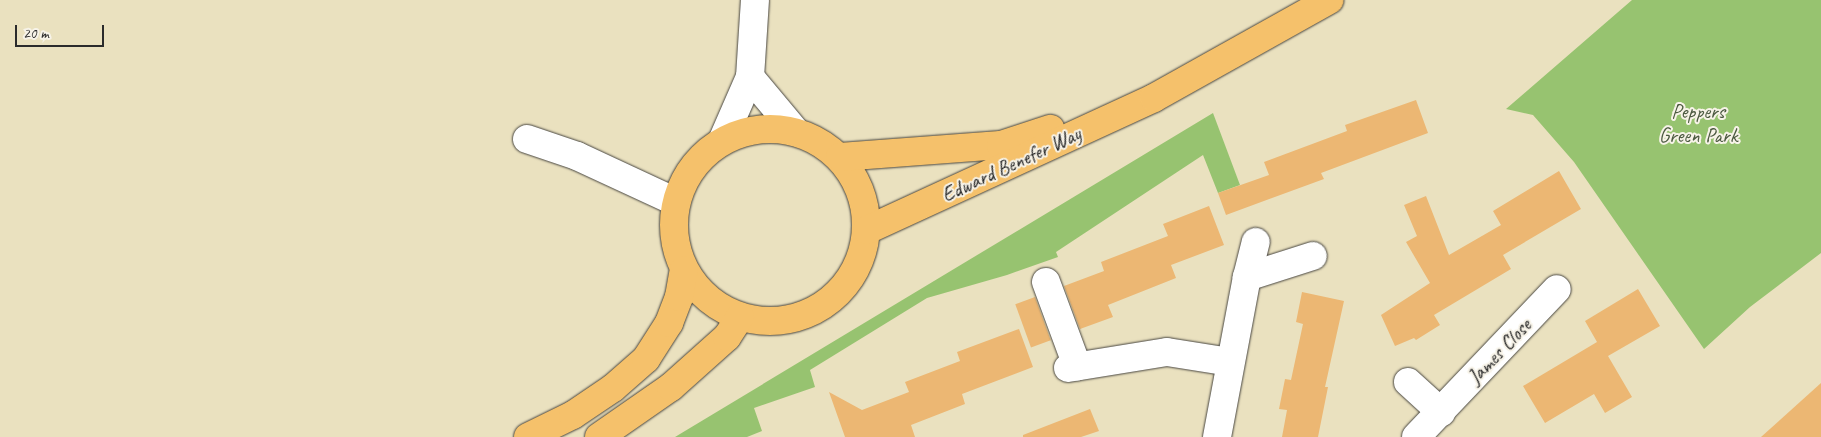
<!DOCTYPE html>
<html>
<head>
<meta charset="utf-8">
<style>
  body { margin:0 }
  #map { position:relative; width:1821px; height:437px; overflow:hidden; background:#eae1bf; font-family:Caveat,sans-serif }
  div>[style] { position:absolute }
  .green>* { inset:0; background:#97c370 }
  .building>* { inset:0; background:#ecb773; transform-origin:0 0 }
  .roads { filter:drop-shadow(0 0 1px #484641) drop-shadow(0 0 1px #484641) }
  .minor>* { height:28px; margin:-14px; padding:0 14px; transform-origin:14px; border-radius:14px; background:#fff }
  .major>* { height:28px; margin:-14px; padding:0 14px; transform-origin:14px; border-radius:14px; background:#f5c16b }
  .major>.ring { margin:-14px; padding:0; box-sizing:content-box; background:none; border:28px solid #f5c16b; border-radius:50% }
  span { translate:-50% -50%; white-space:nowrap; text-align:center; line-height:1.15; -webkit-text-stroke:4px #f7f3e8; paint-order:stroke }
  .park-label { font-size:21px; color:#4b5940 }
  .street-label { font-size:21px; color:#2b2b2b }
  .scale { position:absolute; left:15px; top:25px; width:89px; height:22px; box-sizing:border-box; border:2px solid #2b2b2b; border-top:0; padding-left:6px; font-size:15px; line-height:18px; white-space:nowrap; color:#2b2b2b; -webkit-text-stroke:4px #f7f3e8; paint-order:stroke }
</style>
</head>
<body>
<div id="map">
  <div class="green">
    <div style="clip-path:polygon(1632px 0,1821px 0,1821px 253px,1750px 307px,1704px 349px,1574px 162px,1533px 115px,1506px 109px)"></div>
    <div style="clip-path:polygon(1213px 113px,1240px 185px,1218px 193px,1203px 155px,1056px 252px,1058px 257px,1007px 275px,927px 298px,810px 370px,815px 387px,754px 408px,762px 431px,747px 437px,675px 437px)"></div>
  </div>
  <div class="building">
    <div style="clip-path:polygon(1416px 100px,1428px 133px,1321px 173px,1324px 179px,1226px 215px,1218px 193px,1269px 175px,1264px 162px,1347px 131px,1345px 125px)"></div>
    <div style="clip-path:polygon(1559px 171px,1581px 209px,1503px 255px,1511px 269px,1434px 315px,1440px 325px,1416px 340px,1414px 338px,1395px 346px,1381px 315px,1430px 283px,1406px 242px,1417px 236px,1404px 205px,1426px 196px,1449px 255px,1501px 225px,1493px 211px)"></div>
    <div style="clip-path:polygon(1209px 206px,1224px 245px,1171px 265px,1176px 278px,1108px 305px,1113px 317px,1080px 329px,1064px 286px,1104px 271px,1101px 262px,1168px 236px,1163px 224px)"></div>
    <div style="clip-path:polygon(1638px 289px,1660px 326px,1608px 356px,1632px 397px,1605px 413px,1594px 394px,1545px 423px,1523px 386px,1597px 342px,1585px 321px)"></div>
    <div style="clip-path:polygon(1302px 292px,1344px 301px,1325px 387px,1328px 387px,1318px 437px,1282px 437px,1287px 410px,1279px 409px,1285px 379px,1291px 380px,1303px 324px,1296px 322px)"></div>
    <div style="left:1035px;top:297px;width:46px;height:21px;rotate:70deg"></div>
    <div style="clip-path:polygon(1019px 329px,1033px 367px,962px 394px,965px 404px,911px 425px,915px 437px,845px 437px,829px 392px,862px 410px,909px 392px,905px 382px,960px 361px,957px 352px)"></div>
    <div style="clip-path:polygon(1821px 383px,1821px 437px,1761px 437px)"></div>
    <div style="clip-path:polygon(1090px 409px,1099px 431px,1081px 437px,1023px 437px,1023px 435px)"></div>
  </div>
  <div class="roads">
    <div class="minor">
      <div style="left:750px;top:77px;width:72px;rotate:50.1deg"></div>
      <div style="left:527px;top:139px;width:53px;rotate:18.8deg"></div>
      <div style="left:577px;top:156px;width:109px;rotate:24.9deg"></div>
      <div style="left:722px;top:141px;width:70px;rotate:-66.4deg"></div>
      <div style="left:750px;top:77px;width:77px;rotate:-86.3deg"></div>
      <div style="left:1247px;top:277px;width:36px;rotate:-76deg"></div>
      <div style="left:1046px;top:282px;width:90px;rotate:69.7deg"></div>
      <div style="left:1068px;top:368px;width:100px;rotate:-9.2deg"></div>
      <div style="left:1167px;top:352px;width:64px;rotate:9deg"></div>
      <div style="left:1408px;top:382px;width:45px;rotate:42.3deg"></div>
      <div style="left:1217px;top:437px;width:163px;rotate:-79.4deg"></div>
      <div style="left:1247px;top:277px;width:69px;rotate:-17.7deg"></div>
      <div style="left:1416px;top:437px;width:204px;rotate:-46.4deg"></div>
    </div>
    <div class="major">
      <div class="ring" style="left:674px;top:129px;width:164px;height:164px"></div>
      <div style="left:840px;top:157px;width:161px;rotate:-4.3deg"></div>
      <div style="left:1001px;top:145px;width:52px;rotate:-18.1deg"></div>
      <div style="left:867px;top:230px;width:316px;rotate:-24.7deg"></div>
      <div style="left:1154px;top:98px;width:201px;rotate:-29.2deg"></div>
      <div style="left:528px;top:437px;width:50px;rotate:-26.1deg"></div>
      <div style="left:573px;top:415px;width:48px;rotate:-34deg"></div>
      <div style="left:613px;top:388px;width:44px;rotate:-41.3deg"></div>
      <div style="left:646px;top:359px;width:43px;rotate:-57.4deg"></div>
      <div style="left:669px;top:323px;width:28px;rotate:-69deg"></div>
      <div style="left:679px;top:297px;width:27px;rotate:-80deg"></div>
      <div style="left:599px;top:437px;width:88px;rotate:-34.8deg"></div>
      <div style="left:671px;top:387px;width:75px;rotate:-41.8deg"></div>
      <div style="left:727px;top:337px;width:24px;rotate:-57deg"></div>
    </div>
  </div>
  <div class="park-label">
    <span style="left:1698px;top:123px">Peppers<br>Green Park</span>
  </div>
  <div class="street-label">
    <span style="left:1011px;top:164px;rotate:-25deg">Edward Benefer Way</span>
    <span style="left:1499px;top:351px;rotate:-46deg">James Close</span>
  </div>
  <div class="scale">20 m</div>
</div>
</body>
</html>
